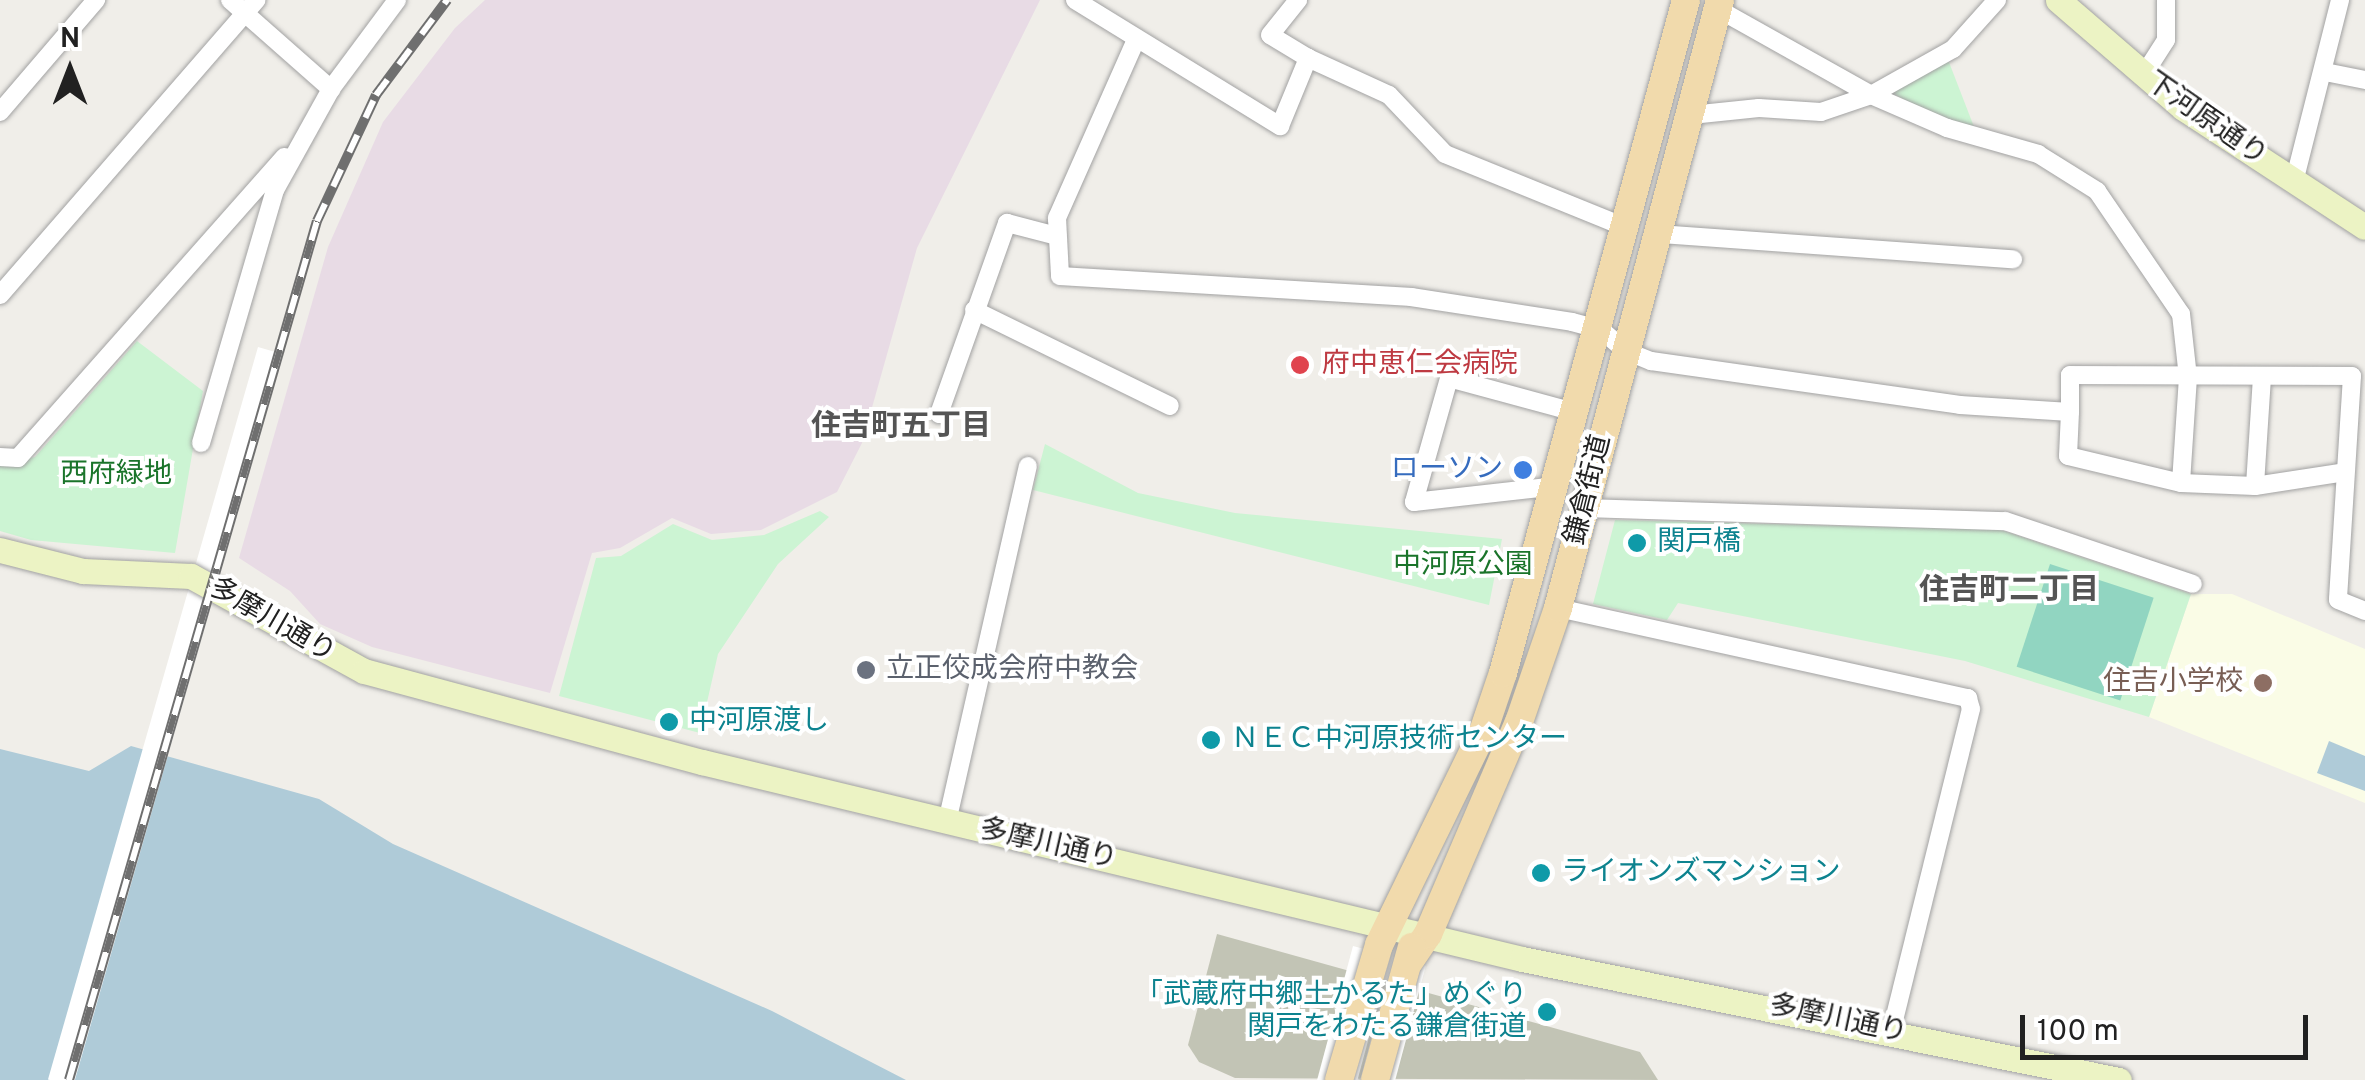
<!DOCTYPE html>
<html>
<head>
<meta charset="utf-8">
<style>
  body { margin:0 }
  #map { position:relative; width:2365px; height:1080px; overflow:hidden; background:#f0eee9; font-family:Overpass,"Noto Sans JP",sans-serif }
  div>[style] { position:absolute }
  .industrial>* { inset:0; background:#e8dbe5 }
  .education>* { inset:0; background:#fafce6 }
  .construction>* { inset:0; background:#c2c4b5 }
  .park>* { inset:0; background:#ccf4d3 }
  .pitch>* { inset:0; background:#91d5c1; transform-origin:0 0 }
  .water>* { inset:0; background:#afcbd8 }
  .pier>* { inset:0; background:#fff; transform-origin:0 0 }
  .roads { filter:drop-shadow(0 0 2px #a2a2a2) drop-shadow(0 0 2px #a2a2a2) }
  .street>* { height:18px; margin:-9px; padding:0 9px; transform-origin:9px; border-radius:9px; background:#fff }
  .secondary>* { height:25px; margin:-12.5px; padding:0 12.5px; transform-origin:12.5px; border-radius:12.5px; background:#ecf3c4 }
  .primary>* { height:28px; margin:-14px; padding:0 14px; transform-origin:14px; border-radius:14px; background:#f1daac }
  .rail>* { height:10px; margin-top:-5px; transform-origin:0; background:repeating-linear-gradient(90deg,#fff 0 19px,#6f6f6f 0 38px); box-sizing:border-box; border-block:2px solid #6f6f6f }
  .dots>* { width:28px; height:28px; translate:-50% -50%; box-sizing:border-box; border:5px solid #fff; border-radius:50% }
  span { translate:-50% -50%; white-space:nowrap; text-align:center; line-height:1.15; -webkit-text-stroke:8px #fff; paint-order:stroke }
  .street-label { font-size:28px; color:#212121 }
  .health-label { font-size:28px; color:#be3a42 }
  .left { translate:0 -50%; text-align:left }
  .shop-label { font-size:28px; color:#366cbe }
  .right { translate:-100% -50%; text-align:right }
  .park-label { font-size:28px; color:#1a742a }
  .culture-label { font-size:28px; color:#0d838f }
  .worship-label { font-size:28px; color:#5b616d }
  .education-label { font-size:28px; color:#785e54 }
  .neighbourhood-label { font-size:30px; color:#545454; font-weight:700 }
  .north { position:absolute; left:20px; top:20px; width:100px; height:100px; -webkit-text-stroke:8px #fff; paint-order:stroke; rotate:0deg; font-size:28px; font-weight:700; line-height:40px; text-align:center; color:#212121 }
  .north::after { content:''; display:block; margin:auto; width:35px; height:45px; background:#212121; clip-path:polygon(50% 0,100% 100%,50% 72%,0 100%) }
  .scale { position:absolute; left:2020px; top:1015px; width:288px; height:45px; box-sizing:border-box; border:5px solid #212121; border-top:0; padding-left:12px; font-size:30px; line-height:35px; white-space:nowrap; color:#212121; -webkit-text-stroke:8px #fff; paint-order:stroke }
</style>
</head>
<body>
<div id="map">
  <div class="industrial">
    <div style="clip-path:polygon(485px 0,1040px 0,917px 248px,862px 443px,837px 492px,761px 530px,711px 534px,672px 518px,620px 548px,592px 553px,550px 693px,372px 647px,320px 624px,290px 591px,239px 558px,328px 247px,383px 122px,455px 28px)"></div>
  </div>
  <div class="education">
    <div style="clip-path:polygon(2191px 594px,2232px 594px,2365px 649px,2365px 803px,2149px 717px)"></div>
  </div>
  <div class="construction">
    <div style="clip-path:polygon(1217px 934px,1640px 1052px,1658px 1080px,1235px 1078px,1199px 1062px,1188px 1045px)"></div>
  </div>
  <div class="park">
    <div style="clip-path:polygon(1947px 57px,1976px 132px,1948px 124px,1887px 90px)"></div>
    <div style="clip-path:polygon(137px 341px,203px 391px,175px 553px,31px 540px,0 531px,0 465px,35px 457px)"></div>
    <div style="clip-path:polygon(1045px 444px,1138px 493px,1235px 513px,1502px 539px,1489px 605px,1033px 490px)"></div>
    <div style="clip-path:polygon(820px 511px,829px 517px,778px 564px,718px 654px,700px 733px,559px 696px,596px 558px,621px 556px,673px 524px,712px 540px,764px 535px)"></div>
    <div style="clip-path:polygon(1615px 520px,2001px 530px,2191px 594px,2149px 717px,1965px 661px,1678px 603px,1667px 620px,1593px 604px)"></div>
  </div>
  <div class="pitch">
    <div style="left:2050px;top:564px;width:109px;height:108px;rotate:18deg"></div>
  </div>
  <div class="water">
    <div style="clip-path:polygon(2329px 741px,2365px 756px,2365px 791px,2317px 773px)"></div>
    <div style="clip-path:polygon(131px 746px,319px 799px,393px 844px,772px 1011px,906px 1080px,0 1080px,0 749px,89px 771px)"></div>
  </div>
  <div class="pier">
    <div style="left:258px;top:347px;width:26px;height:762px;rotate:16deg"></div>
    <div style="left:1353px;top:946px;width:39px;height:140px;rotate:15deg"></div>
    <div style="left:1393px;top:957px;width:34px;height:128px;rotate:15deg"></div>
  </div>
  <div class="roads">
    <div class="street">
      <div style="left:230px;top:0;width:135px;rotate:41.4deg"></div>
      <div style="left:1075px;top:0;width:241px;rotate:31.6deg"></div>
      <div style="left:1280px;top:126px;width:74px;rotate:-67.6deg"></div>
      <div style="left:1308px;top:58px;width:44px;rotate:-148.8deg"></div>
      <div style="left:1270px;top:35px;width:45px;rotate:-51.3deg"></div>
      <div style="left:1718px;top:9px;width:176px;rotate:29.3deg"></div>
      <div style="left:1871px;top:95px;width:83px;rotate:23.5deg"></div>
      <div style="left:1947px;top:128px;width:95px;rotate:15.9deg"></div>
      <div style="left:2038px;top:154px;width:70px;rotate:32.1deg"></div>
      <div style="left:2097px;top:191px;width:149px;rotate:55.7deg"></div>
      <div style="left:2181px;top:314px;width:63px;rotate:83.7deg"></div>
      <div style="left:2188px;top:377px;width:106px;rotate:93.8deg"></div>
      <div style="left:2181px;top:483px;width:116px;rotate:-166.6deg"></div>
      <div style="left:2068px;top:456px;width:44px;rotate:-87.4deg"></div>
      <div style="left:1135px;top:42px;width:193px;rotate:113.9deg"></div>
      <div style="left:1057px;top:218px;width:58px;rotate:87deg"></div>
      <div style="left:1060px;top:276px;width:352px;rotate:3.4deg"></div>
      <div style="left:1411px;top:297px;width:163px;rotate:8.8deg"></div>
      <div style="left:1572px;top:322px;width:30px;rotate:15deg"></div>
      <div style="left:1601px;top:330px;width:33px;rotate:40deg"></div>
      <div style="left:1626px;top:351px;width:27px;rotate:22deg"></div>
      <div style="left:1651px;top:361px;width:312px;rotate:8.1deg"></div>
      <div style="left:1960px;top:405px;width:110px;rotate:3.6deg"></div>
      <div style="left:2070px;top:412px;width:37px;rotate:-90deg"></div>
      <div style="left:2070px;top:375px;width:282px;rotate:0.2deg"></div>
      <div style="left:2352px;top:376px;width:224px;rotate:93.6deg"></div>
      <div style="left:2338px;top:600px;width:29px;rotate:22deg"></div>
      <div style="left:1308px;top:58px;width:89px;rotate:24.6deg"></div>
      <div style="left:1389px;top:95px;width:81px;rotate:46.5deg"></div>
      <div style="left:1445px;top:154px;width:196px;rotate:22.1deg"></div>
      <div style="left:2325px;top:72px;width:41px;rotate:11.3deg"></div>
      <div style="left:2143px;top:76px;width:43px;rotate:-57.4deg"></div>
      <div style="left:2166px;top:40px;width:40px;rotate:-90deg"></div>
      <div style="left:0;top:112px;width:148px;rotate:-49.4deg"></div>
      <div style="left:1691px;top:115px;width:68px;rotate:-5.9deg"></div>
      <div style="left:1759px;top:108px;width:62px;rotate:3.7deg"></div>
      <div style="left:1821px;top:112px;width:53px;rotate:-18.8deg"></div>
      <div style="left:1871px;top:95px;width:94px;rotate:-29.3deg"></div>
      <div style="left:1953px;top:49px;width:66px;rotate:-48.1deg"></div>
      <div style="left:2294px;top:182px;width:188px;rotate:-75.8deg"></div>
      <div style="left:1660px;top:234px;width:354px;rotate:4.1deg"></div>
      <div style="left:0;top:295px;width:391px;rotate:-49deg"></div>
      <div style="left:974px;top:310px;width:218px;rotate:26.1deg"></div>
      <div style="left:2262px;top:377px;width:109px;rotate:93.7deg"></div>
      <div style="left:2255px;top:486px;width:91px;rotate:-8.8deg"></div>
      <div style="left:939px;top:414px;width:203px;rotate:-70.4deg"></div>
      <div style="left:1007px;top:223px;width:52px;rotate:14.6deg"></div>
      <div style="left:201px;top:443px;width:264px;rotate:-73.7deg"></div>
      <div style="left:275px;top:190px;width:115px;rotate:-61deg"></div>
      <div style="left:331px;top:89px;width:111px;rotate:-53.4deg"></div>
      <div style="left:0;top:457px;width:18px;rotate:3deg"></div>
      <div style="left:18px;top:458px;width:402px;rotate:-48.5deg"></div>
      <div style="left:2181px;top:483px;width:74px;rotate:2.3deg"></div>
      <div style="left:1557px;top:486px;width:144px;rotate:173.6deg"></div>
      <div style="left:1414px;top:502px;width:129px;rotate:-74.2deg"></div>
      <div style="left:1449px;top:378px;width:134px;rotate:15.2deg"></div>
      <div style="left:1585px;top:508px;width:420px;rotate:1.8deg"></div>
      <div style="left:2005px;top:521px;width:198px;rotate:18.5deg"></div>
      <div style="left:1558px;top:608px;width:420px;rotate:12.4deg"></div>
      <div style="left:1968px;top:698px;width:11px;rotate:75deg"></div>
      <div style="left:1971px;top:709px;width:333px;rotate:103.9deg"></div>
      <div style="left:947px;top:822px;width:365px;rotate:-77.2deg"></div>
    </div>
    <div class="secondary">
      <div style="left:2058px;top:0;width:165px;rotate:40.8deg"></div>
      <div style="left:2183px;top:108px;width:217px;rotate:33.2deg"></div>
      <div style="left:0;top:550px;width:86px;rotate:14.2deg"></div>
      <div style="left:83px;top:571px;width:108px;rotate:2.7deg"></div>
      <div style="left:191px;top:576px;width:197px;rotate:28.8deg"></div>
      <div style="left:364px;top:671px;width:350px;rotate:15.1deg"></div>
      <div style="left:702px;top:762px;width:843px;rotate:13.51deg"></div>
      <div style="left:1522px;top:959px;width:609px;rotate:11.46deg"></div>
    </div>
    <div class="primary">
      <div style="left:1409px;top:962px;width:34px;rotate:-56deg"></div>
      <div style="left:1428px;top:934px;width:231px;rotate:-66.8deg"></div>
      <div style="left:1519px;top:722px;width:120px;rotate:-71.1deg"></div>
      <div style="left:1558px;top:608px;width:629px;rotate:-75.08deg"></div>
      <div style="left:1339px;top:1080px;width:141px;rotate:-73.5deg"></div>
      <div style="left:1379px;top:945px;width:237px;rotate:-64deg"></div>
      <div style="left:1483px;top:732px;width:62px;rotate:-71.3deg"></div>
      <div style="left:1503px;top:673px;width:697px;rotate:-74.79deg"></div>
      <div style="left:1375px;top:1080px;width:138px;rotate:-74.5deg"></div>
    </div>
  </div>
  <div class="rail">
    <div style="left:69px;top:1080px;width:894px;rotate:-73.9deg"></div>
    <div style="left:317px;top:221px;width:139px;rotate:-64.9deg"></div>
    <div style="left:376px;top:95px;width:119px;rotate:-53.2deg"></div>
  </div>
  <div class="dots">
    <div style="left:1300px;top:365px;background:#e0444e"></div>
    <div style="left:1523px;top:470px;background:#3f7fe0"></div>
    <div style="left:1637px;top:543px;background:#0f9aa8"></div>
    <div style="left:866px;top:670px;background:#6b7280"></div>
    <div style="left:2263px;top:683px;background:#8d6e63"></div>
    <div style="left:669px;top:722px;background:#0f9aa8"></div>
    <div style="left:1211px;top:740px;background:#0f9aa8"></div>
    <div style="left:1541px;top:873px;background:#0f9aa8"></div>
    <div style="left:1547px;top:1012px;background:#0f9aa8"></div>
  </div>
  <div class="street-label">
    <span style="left:2206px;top:120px;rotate:35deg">下河原通り</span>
    <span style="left:1589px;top:490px;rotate:-76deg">鎌倉街道</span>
    <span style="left:272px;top:621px;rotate:30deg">多摩川通り</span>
    <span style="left:1048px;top:845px;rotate:13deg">多摩川通り</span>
    <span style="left:1838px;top:1020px;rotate:12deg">多摩川通り</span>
  </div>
  <div class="health-label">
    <span class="left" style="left:1322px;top:365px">府中恵仁会病院</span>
  </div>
  <div class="shop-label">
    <span class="right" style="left:1503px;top:470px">ローソン</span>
  </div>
  <div class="park-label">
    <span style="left:116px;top:475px">西府緑地</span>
    <span style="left:1463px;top:566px">中河原公園</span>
  </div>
  <div class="culture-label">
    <span class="left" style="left:1657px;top:543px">関戸橋</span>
    <span class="left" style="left:689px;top:722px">中河原渡し</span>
    <span class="left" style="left:1231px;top:740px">ＮＥＣ中河原技術センター</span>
    <span class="left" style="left:1561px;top:873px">ライオンズマンション</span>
    <span class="right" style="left:1527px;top:1012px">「武蔵府中郷土かるた」めぐり<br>関戸をわたる鎌倉街道</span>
  </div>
  <div class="worship-label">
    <span class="left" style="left:886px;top:670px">立正佼成会府中教会</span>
  </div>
  <div class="education-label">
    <span class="right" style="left:2243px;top:683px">住吉小学校</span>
  </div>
  <div class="neighbourhood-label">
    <span style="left:901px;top:428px">住吉町五丁目</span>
    <span style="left:2009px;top:592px">住吉町二丁目</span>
  </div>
  <div class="north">N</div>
  <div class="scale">100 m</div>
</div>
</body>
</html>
